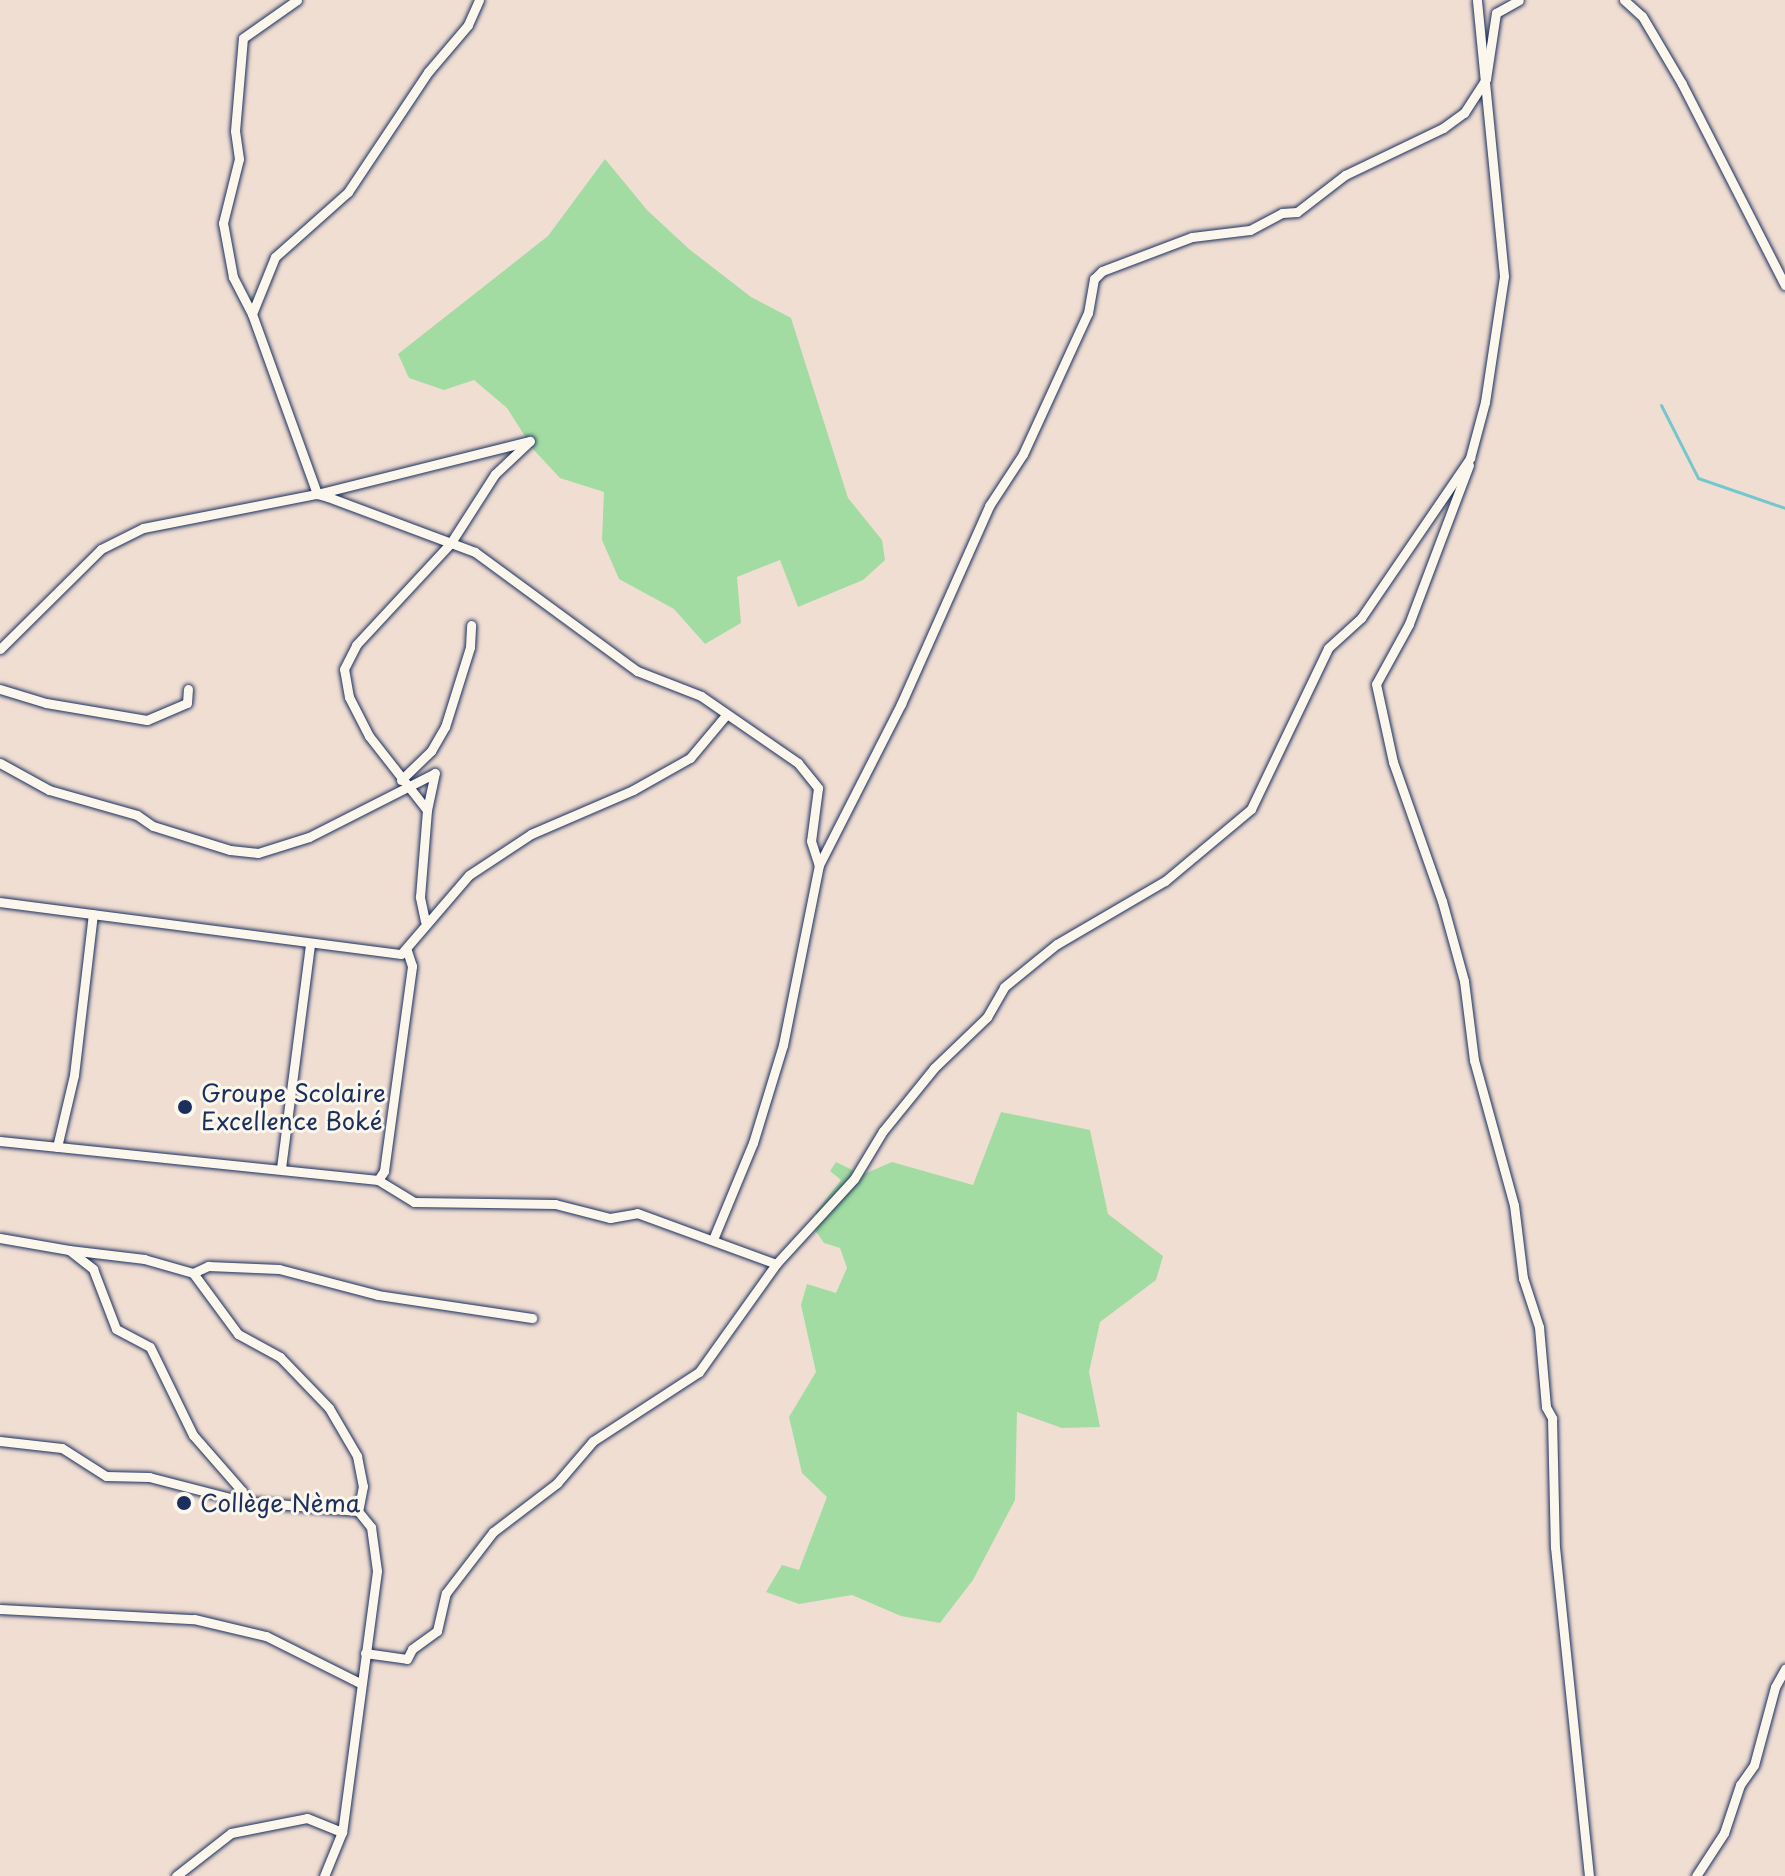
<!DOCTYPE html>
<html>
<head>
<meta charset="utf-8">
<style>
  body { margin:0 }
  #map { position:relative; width:1785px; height:1876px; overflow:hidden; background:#f1ded3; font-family:"Playpen Sans",sans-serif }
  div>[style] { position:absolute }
  .green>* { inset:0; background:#a2dca2 }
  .stream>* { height:3px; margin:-1.5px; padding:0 1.5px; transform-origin:1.5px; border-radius:1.5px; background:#76c7cd }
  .roads { filter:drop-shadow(0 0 2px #1b2f5e) drop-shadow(0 0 2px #1b2f5e) }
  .minor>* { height:9px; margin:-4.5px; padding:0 4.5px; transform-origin:4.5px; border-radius:4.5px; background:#fbf7ec }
  .dots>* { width:22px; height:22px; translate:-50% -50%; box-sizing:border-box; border:4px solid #fbf7ec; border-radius:50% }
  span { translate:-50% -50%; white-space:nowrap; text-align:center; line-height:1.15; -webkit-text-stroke:6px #fbf7ec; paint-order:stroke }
  .poi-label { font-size:24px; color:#1b2f5e }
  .left { translate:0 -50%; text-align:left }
</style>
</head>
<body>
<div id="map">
  <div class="green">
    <div style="clip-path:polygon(605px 159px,647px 210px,689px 249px,751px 297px,791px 318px,848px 498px,882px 540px,885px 560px,863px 580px,798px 607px,780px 560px,737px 577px,741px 623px,705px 644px,674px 609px,619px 579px,602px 540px,604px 492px,560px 478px,533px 449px,507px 408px,474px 380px,444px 390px,409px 378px,398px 354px,548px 236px)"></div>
    <div style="clip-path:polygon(1001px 1112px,1090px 1130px,1108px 1214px,1163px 1256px,1156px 1280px,1100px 1322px,1089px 1372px,1100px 1427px,1062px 1428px,1017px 1412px,1015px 1500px,973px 1580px,940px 1623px,901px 1616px,852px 1595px,799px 1604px,766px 1592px,782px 1565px,799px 1570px,827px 1497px,802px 1473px,789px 1417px,816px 1372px,801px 1305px,807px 1284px,836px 1293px,847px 1268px,840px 1248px,824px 1243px,815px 1230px,816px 1212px,841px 1180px,830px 1171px,836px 1162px,862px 1175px,892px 1162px,973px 1185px)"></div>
  </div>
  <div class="stream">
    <div style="left:1661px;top:405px;width:82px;rotate:63.1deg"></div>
    <div style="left:1698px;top:478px;width:92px;rotate:19deg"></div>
  </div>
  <div class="roads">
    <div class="minor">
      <div style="left:479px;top:0;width:27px;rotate:114deg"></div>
      <div style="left:468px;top:25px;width:62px;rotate:130.4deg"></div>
      <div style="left:428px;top:72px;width:144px;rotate:123.7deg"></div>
      <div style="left:348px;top:192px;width:98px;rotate:138.3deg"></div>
      <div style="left:275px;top:257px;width:61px;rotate:112deg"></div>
      <div style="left:252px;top:314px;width:191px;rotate:70.1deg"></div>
      <div style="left:317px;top:494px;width:219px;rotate:-14deg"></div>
      <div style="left:1624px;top:0;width:24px;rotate:42deg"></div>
      <div style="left:1642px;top:16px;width:79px;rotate:59.5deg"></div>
      <div style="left:1682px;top:84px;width:226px;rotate:62.9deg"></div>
      <div style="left:252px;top:314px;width:42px;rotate:-117.2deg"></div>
      <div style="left:233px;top:277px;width:55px;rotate:-100.5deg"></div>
      <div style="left:223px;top:223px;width:66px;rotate:-76deg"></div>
      <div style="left:239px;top:159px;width:28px;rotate:-98deg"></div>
      <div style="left:235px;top:131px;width:93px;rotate:-85.1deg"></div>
      <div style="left:243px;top:38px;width:66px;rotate:-35.1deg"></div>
      <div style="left:1469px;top:465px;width:170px;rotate:110.7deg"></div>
      <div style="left:1409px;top:624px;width:68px;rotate:118.8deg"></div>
      <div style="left:1376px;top:684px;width:80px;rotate:77.7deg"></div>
      <div style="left:1393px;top:762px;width:147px;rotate:70.6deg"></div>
      <div style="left:1442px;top:901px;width:83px;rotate:74.6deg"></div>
      <div style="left:1464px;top:981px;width:80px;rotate:82.8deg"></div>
      <div style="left:1474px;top:1060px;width:150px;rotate:74.6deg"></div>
      <div style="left:1514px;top:1205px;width:74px;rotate:83deg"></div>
      <div style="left:1523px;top:1278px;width:52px;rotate:71.9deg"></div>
      <div style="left:1539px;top:1327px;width:80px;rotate:85deg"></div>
      <div style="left:1546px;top:1407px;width:13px;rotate:61deg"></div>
      <div style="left:1552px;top:1418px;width:129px;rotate:88.7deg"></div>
      <div style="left:1555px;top:1547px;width:331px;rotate:84.1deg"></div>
      <div style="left:0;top:649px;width:142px;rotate:-44.7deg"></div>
      <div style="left:101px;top:549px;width:47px;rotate:-26.6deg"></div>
      <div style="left:143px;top:528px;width:177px;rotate:-11.1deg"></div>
      <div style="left:317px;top:494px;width:11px;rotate:15deg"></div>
      <div style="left:328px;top:497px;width:157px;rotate:20.5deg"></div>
      <div style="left:475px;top:552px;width:201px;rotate:36.3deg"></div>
      <div style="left:637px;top:671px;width:69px;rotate:21.3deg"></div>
      <div style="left:701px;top:696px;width:118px;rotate:34.6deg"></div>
      <div style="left:798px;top:763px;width:32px;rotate:51deg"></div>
      <div style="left:818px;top:788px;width:53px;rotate:97.5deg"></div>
      <div style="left:811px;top:841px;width:25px;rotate:72deg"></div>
      <div style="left:0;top:689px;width:48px;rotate:16.9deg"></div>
      <div style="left:46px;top:703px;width:102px;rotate:9.6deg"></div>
      <div style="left:147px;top:720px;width:43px;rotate:-23deg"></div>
      <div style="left:187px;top:703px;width:14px;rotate:-86deg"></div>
      <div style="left:0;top:763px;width:56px;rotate:28.9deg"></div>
      <div style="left:49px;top:790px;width:91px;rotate:15.9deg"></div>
      <div style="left:137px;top:815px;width:19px;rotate:35deg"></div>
      <div style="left:153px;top:826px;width:81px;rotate:17.3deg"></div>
      <div style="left:230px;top:850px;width:28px;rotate:6deg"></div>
      <div style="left:258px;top:853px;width:53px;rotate:-17.4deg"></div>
      <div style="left:309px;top:837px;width:141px;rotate:-26.9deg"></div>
      <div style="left:401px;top:780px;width:42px;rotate:-44deg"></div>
      <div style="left:431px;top:751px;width:28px;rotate:-60deg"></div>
      <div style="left:445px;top:727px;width:84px;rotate:-72.6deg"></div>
      <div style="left:470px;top:647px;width:22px;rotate:-87deg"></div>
      <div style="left:427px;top:810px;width:94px;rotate:-128.1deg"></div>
      <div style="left:369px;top:736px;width:44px;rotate:-117.1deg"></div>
      <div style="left:349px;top:697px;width:28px;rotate:-100deg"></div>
      <div style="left:344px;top:669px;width:27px;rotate:-63deg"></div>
      <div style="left:356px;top:645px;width:138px;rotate:-47.1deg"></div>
      <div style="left:450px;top:544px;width:83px;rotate:-57.3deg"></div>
      <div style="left:495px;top:474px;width:48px;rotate:-43.3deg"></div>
      <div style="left:0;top:902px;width:404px;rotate:7.4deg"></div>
      <div style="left:401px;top:954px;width:104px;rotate:-49.3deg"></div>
      <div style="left:469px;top:875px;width:74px;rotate:-33.5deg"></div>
      <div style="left:531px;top:834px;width:111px;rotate:-23.3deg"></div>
      <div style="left:633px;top:790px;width:65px;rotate:-29.3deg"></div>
      <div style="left:690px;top:758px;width:56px;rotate:-50.1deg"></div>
      <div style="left:425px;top:921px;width:25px;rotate:-102deg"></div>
      <div style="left:420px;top:897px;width:87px;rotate:-85.4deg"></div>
      <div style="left:427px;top:810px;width:38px;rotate:-78deg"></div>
      <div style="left:0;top:1141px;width:380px;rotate:5.9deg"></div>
      <div style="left:378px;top:1180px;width:42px;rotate:31.4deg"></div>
      <div style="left:414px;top:1202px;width:141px;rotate:0.8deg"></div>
      <div style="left:555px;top:1204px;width:57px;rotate:14.3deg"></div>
      <div style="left:610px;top:1218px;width:27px;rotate:-10deg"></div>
      <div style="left:637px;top:1213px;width:148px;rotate:20.1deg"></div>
      <div style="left:57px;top:1147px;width:74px;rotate:-76.7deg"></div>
      <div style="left:74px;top:1075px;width:162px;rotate:-83.3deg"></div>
      <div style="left:281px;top:1168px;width:226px;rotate:-82.6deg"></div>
      <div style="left:378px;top:1180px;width:11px;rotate:-56deg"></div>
      <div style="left:384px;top:1171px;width:207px;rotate:-82.2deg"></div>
      <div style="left:412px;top:966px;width:16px;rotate:-108deg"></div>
      <div style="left:714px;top:1237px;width:102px;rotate:-67.5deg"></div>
      <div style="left:753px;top:1143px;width:102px;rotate:-73deg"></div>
      <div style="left:783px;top:1045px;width:184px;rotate:-78.7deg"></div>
      <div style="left:819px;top:865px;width:181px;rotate:-63deg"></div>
      <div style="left:901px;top:704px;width:217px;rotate:-66deg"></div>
      <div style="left:989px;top:506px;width:62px;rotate:-56.8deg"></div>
      <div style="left:1023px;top:454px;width:155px;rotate:-65.3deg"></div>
      <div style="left:1088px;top:313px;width:35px;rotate:-80deg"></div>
      <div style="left:1094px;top:279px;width:11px;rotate:-45deg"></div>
      <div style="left:1102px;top:271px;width:96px;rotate:-20.7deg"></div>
      <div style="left:1192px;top:237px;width:58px;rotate:-6.9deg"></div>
      <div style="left:1250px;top:230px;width:36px;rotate:-28deg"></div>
      <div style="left:1282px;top:213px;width:15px;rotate:-4deg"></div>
      <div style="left:1297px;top:212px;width:61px;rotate:-37.6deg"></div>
      <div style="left:1345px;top:175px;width:109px;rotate:-25.6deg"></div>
      <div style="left:1443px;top:128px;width:26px;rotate:-36deg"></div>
      <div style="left:1464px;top:113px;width:40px;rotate:-57.1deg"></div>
      <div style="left:1486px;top:79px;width:67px;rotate:-81.4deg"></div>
      <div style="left:1496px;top:13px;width:26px;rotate:-29deg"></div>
      <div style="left:0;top:1238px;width:70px;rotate:9.9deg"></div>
      <div style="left:69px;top:1250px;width:31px;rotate:38deg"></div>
      <div style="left:93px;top:1269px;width:64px;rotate:69deg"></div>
      <div style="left:116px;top:1329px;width:38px;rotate:28deg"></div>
      <div style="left:150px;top:1347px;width:98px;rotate:64deg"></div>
      <div style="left:193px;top:1435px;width:74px;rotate:48.8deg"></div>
      <div style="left:242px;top:1491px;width:10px;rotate:90deg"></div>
      <div style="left:69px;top:1250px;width:76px;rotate:6.8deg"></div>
      <div style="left:144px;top:1259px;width:51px;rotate:15.9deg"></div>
      <div style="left:193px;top:1273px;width:76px;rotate:53.6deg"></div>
      <div style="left:238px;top:1334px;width:48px;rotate:28.7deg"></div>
      <div style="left:280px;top:1357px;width:71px;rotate:46.1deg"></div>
      <div style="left:329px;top:1408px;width:56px;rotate:59.7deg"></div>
      <div style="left:357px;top:1456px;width:31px;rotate:79deg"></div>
      <div style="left:363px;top:1486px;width:25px;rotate:101deg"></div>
      <div style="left:193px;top:1273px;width:17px;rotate:-25deg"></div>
      <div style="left:208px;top:1266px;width:71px;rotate:2.4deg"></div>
      <div style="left:279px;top:1269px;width:102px;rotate:14.7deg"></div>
      <div style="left:378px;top:1295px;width:156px;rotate:8.5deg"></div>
      <div style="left:0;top:1441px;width:62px;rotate:6.4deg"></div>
      <div style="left:62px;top:1448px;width:52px;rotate:32.5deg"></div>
      <div style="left:106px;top:1476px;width:43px;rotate:1.3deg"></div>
      <div style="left:149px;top:1477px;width:96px;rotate:14.5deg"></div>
      <div style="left:242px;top:1501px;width:116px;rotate:4.9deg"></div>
      <div style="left:358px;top:1511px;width:21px;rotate:51deg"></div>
      <div style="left:371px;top:1527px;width:44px;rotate:82.2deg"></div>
      <div style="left:377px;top:1571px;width:263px;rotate:97.6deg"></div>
      <div style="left:342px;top:1832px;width:48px;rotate:112.2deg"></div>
      <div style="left:0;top:1609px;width:194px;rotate:3deg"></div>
      <div style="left:194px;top:1619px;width:74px;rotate:13.3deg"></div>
      <div style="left:266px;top:1636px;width:105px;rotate:26.6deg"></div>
      <div style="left:365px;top:1653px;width:42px;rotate:8.1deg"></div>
      <div style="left:407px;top:1659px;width:11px;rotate:-63deg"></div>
      <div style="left:412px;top:1649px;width:31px;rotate:-36deg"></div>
      <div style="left:437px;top:1631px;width:39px;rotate:-77deg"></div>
      <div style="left:446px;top:1593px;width:77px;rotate:-52.4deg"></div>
      <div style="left:493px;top:1532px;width:81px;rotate:-37.4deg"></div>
      <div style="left:557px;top:1483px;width:55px;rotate:-49.4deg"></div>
      <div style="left:593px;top:1441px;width:126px;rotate:-33.1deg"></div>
      <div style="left:699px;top:1372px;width:133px;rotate:-54.5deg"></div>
      <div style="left:776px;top:1264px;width:115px;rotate:-47.5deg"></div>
      <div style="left:854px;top:1179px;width:56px;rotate:-58.9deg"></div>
      <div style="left:883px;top:1131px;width:81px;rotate:-51deg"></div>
      <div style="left:934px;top:1068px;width:74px;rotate:-43.9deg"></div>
      <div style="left:987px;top:1017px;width:34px;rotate:-60deg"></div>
      <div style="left:1004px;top:987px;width:68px;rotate:-39.1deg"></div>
      <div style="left:1057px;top:944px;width:125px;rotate:-30.3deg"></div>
      <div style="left:1165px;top:881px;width:112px;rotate:-39.9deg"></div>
      <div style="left:1251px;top:809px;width:178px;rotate:-64.4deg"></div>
      <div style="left:1328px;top:648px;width:45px;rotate:-42.3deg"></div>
      <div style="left:1361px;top:618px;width:194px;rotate:-55.7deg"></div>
      <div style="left:1470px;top:458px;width:58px;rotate:-75deg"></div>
      <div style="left:1485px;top:402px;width:127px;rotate:-81.4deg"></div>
      <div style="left:1504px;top:276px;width:277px;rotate:-95.6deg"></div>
      <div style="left:176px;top:1876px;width:70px;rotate:-38deg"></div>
      <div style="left:231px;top:1833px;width:77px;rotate:-11.2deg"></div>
      <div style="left:307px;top:1818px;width:38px;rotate:22deg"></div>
      <div style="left:1696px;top:1876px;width:51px;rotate:-56.9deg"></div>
      <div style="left:1724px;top:1833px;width:51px;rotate:-71.6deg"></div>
      <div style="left:1740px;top:1785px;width:24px;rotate:-55deg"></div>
      <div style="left:1754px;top:1765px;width:81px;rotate:-74.9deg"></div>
      <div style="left:1775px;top:1687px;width:21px;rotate:-61deg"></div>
    </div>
  </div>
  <div class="dots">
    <div style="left:185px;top:1107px;background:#1b2f5e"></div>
    <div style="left:184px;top:1503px;background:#1b2f5e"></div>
  </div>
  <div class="poi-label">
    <span class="left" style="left:201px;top:1107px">Groupe Scolaire<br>Excellence Boké</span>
    <span class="left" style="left:200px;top:1503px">Collège Nèma</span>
  </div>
</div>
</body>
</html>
